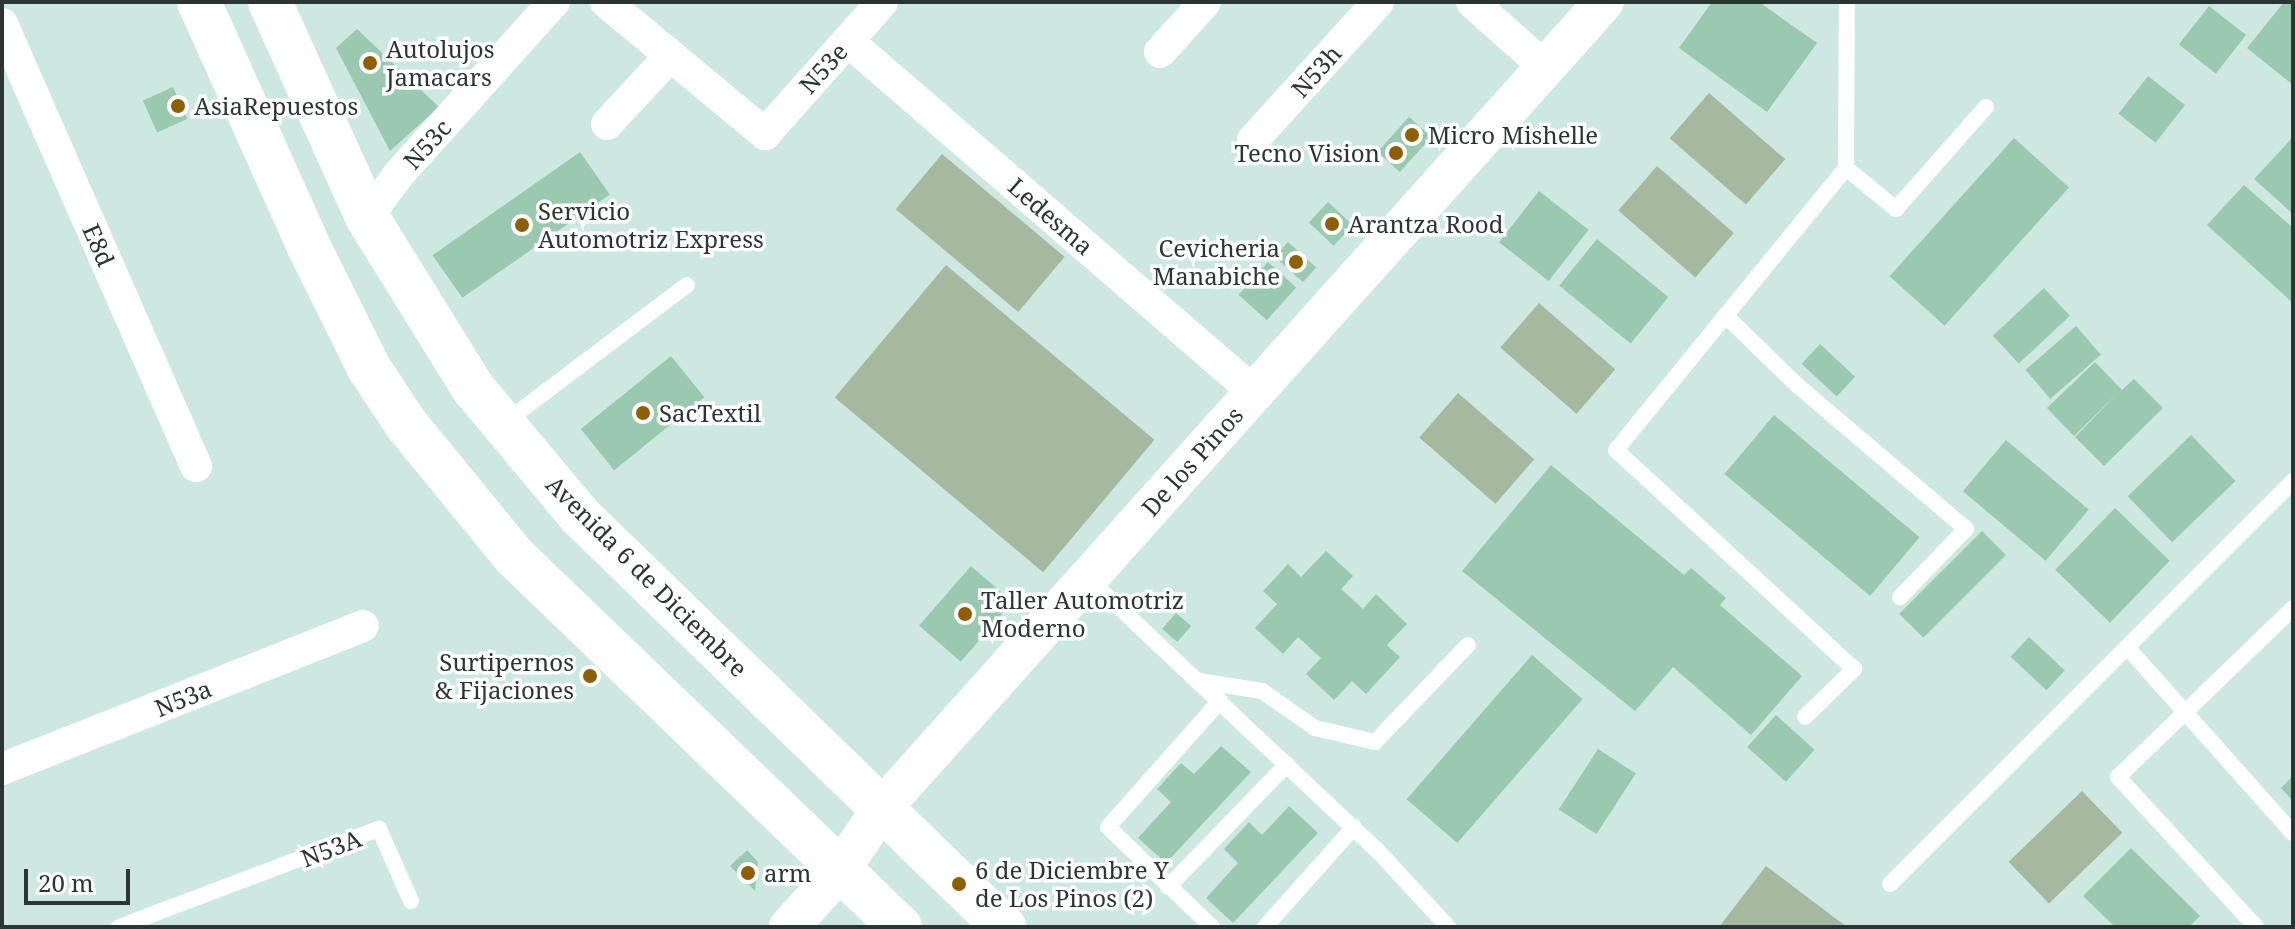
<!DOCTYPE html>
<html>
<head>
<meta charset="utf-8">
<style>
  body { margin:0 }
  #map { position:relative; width:2295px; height:929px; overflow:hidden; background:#cde7e1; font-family:"Noto Serif",serif }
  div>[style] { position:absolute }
  .green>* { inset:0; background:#a6b8a0; transform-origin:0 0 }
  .building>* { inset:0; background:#9bc9af; transform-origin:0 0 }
  .service>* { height:16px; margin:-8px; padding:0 8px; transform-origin:8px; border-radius:8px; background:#fff }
  .minor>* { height:32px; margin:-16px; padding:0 16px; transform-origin:16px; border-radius:16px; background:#fff }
  .tertiary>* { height:40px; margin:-20px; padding:0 20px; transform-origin:20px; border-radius:20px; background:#fff }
  .primary>* { height:44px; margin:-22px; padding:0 22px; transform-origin:22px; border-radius:22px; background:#fff }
  .dots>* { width:22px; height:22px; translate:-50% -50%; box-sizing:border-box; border:4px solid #fff; border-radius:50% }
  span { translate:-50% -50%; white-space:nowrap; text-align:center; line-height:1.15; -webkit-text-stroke:7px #fff; paint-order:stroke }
  .poi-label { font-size:24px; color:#2b3533 }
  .left { translate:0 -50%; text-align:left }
  .right { translate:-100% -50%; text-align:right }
  .street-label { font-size:24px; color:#2b3533 }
  .frame { position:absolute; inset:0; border:4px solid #2b3533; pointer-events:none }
  .scale { position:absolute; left:24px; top:869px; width:106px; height:36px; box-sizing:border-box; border:4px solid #2b3533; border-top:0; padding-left:10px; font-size:24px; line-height:28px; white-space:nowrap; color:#2b3533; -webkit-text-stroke:6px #fff; paint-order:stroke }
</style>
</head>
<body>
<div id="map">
  <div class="green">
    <div style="left:1709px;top:93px;width:101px;height:60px;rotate:41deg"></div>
    <div style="left:942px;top:154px;width:160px;height:72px;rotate:40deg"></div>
    <div style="left:1657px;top:166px;width:102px;height:59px;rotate:41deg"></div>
    <div style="left:946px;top:265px;width:272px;height:173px;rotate:40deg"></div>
    <div style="left:1539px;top:303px;width:101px;height:59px;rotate:41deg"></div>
    <div style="left:1458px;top:393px;width:101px;height:59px;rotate:41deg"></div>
    <div style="left:2082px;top:791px;width:58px;height:102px;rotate:46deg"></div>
    <div style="clip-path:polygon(1766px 866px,1847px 927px,1719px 927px)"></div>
  </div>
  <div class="building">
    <div style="clip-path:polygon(1712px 2px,1759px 2px,1817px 43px,1767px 112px,1679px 48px)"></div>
    <div style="clip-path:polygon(2284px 2px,2293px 2px,2293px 85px,2247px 48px)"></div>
    <div style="left:2209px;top:6px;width:47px;height:49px;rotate:38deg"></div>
    <div style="clip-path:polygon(357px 29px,439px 107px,390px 151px,336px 48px)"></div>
    <div style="left:2148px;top:76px;width:47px;height:48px;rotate:38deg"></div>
    <div style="left:173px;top:87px;width:35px;height:33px;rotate:66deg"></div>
    <div style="left:1409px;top:117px;width:30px;height:47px;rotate:42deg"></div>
    <div style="clip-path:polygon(2293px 137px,2293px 214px,2254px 179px)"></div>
    <div style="left:2014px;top:138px;width:74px;height:186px;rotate:42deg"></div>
    <div style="left:580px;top:152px;width:52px;height:180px;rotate:55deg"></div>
    <div style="clip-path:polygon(2244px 185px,2293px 228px,2293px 303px,2207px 225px)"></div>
    <div style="left:1539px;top:191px;width:63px;height:65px;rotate:38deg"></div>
    <div style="left:1328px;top:202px;width:34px;height:28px;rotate:43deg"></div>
    <div style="left:1597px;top:239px;width:92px;height:60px;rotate:39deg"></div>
    <div style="left:1288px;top:242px;width:38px;height:20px;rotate:42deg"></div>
    <div style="left:1268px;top:262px;width:38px;height:44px;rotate:42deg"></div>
    <div style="left:2044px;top:288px;width:38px;height:70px;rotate:47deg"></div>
    <div style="left:2076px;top:326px;width:38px;height:67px;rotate:49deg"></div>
    <div style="left:1820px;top:344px;width:48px;height:27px;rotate:43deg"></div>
    <div style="left:671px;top:356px;width:53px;height:116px;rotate:51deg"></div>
    <div style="clip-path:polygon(2095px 362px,2122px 390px,2134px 379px,2163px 408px,2104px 466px,2075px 437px,2118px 393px,2074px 436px,2047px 408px)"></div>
    <div style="left:1774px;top:415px;width:190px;height:77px;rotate:40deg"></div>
    <div style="left:2191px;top:435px;width:64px;height:88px;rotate:46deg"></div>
    <div style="left:2006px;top:440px;width:108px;height:67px;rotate:40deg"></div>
    <div style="clip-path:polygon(1551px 465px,1684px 575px,1691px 568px,1726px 598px,1720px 605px,1802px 676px,1751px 735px,1673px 667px,1635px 711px,1462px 571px)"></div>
    <div style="left:2115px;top:508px;width:76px;height:86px;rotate:44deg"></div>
    <div style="left:1982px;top:531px;width:34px;height:117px;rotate:45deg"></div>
    <div style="clip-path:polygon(1326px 551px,1353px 576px,1341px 589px,1363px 609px,1376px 594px,1407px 624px,1387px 645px,1400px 657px,1366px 694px,1352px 681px,1334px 700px,1306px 674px,1321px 658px,1298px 637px,1283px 654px,1255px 628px,1277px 604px,1263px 591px,1288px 564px,1301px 577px)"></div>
    <div style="left:971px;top:566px;width:55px;height:79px;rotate:41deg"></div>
    <div style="left:1176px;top:613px;width:20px;height:21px;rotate:41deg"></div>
    <div style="left:2029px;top:637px;width:49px;height:27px;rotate:43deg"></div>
    <div style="left:1532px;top:655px;width:67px;height:191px;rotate:41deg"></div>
    <div style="left:1776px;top:715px;width:52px;height:43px;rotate:42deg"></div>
    <div style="clip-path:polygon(1221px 746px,1251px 772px,1166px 863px,1138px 838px,1171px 802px,1157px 789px,1181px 763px,1194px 774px)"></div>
    <div style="left:1598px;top:749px;width:45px;height:72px;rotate:33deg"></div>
    <div style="clip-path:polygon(2293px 776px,2293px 801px,2281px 788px)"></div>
    <div style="clip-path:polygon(1289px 806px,1318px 833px,1233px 923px,1206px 898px,1238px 863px,1224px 849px,1249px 822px,1262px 835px)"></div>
    <div style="clip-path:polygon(2131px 848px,2200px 916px,2189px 927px,2115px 927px,2083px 896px)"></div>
    <div style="clip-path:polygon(747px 850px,758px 862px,755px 891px,730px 866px)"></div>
  </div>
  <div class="service">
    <div style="left:1846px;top:168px;width:65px;rotate:39.4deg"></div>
    <div style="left:1896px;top:209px;width:136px;rotate:-48.6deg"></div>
    <div style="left:1725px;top:315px;width:100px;rotate:44.2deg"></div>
    <div style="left:1797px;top:385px;width:222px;rotate:40.4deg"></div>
    <div style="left:1966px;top:529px;width:95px;rotate:134.1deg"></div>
    <div style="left:504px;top:423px;width:229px;rotate:-37deg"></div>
    <div style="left:1089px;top:579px;width:395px;rotate:43.3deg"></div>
    <div style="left:1377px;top:850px;width:105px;rotate:47.3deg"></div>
    <div style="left:2127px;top:647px;width:249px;rotate:48.3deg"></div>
    <div style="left:1199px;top:681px;width:64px;rotate:9deg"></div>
    <div style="left:1262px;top:691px;width:65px;rotate:34.9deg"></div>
    <div style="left:1315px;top:728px;width:62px;rotate:13.1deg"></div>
    <div style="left:1375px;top:742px;width:134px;rotate:-46.2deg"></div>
    <div style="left:1805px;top:717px;width:69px;rotate:-44.4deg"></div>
    <div style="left:1854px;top:669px;width:323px;rotate:-137.4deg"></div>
    <div style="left:1616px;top:450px;width:364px;rotate:-50.8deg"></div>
    <div style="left:1846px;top:168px;width:166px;rotate:-89.7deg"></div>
    <div style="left:1890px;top:884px;width:570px;rotate:-45deg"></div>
    <div style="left:1168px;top:887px;width:171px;rotate:-45.9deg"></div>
    <div style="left:119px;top:927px;width:278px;rotate:-20.7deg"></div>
    <div style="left:379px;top:829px;width:79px;rotate:66deg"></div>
    <div style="left:1212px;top:927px;width:144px;rotate:-136.1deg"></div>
    <div style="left:1108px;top:827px;width:169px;rotate:-48.4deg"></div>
    <div style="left:1265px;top:927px;width:134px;rotate:-48.3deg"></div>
    <div style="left:2256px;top:927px;width:204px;rotate:-132.6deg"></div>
    <div style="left:2118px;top:777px;width:243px;rotate:-44deg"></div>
  </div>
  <div class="minor">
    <div style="left:606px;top:2px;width:207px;rotate:39.7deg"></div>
    <div style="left:765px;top:134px;width:176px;rotate:-48.4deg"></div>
    <div style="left:1472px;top:2px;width:98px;rotate:41.7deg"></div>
    <div style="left:2px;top:24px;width:483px;rotate:66.3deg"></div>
    <div style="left:848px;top:41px;width:537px;rotate:40.84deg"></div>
    <div style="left:1160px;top:52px;width:67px;rotate:-48deg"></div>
    <div style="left:607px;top:124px;width:93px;rotate:-47.2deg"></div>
    <div style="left:1253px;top:140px;width:186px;rotate:-47.8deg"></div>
    <div style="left:367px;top:217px;width:54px;rotate:-53.3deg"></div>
    <div style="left:399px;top:174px;width:232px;rotate:-48deg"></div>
    <div style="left:2px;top:769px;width:388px;rotate:-21.6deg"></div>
  </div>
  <div class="tertiary">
    <div style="left:789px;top:927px;width:73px;rotate:-47.8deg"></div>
    <div style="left:838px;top:873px;width:78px;rotate:-55.9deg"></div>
    <div style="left:882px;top:808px;width:1082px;rotate:-48.15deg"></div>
  </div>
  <div class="primary">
    <div style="left:199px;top:2px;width:271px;rotate:65.8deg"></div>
    <div style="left:310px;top:249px;width:133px;rotate:63.6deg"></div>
    <div style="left:369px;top:368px;width:67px;rotate:56.5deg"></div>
    <div style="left:406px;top:424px;width:172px;rotate:50.7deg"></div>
    <div style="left:515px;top:557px;width:534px;rotate:43.86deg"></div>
    <div style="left:270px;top:2px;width:236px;rotate:65.7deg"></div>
    <div style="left:367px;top:217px;width:201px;rotate:58.2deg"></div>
    <div style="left:473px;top:388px;width:167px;rotate:50.1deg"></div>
    <div style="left:580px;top:516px;width:591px;rotate:44.11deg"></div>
  </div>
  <div class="dots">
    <div style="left:370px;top:63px;background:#8e5e08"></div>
    <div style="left:178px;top:106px;background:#8e5e08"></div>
    <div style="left:1412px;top:135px;background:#8e5e08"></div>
    <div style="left:1396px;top:153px;background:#8e5e08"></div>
    <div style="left:1332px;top:224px;background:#8e5e08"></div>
    <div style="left:522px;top:225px;background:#8e5e08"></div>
    <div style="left:1296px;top:262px;background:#8e5e08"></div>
    <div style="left:643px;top:413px;background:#8e5e08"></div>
    <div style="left:965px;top:614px;background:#8e5e08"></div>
    <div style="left:590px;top:676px;background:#8e5e08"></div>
    <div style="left:748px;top:873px;background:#8e5e08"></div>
    <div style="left:959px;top:884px;background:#8e5e08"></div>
  </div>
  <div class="poi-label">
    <span class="left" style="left:386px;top:63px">Autolujos<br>Jamacars</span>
    <span class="left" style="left:194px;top:106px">AsiaRepuestos</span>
    <span class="left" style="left:1428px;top:135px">Micro Mishelle</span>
    <span class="right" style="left:1380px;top:153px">Tecno Vision</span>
    <span class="left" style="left:538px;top:225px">Servicio<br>Automotriz Express</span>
    <span class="left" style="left:1348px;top:224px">Arantza Rood</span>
    <span class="right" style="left:1280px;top:262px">Cevicheria<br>Manabiche</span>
    <span class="left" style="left:659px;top:413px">SacTextil</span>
    <span class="left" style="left:981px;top:614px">Taller Automotriz<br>Moderno</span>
    <span class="right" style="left:574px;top:676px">Surtipernos<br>&amp; Fijaciones</span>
    <span class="left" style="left:975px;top:884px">6 de Diciembre Y<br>de Los Pinos (2)</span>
    <span class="left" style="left:764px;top:873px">arm</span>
  </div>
  <div class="street-label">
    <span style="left:823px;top:68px;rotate:-48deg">N53e</span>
    <span style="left:1316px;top:71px;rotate:-48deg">N53h</span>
    <span style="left:427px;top:144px;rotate:-48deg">N53c</span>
    <span style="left:1051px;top:216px;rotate:41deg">Ledesma</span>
    <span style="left:99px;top:245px;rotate:66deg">E8d</span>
    <span style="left:1192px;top:461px;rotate:-48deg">De los Pinos</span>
    <span style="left:647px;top:576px;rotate:45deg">Avenida 6 de Diciembre</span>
    <span style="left:183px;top:698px;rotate:-22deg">N53a</span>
    <span style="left:331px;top:848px;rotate:-21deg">N53A</span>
  </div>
  <div class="frame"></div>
  <div class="scale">20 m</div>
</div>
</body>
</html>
